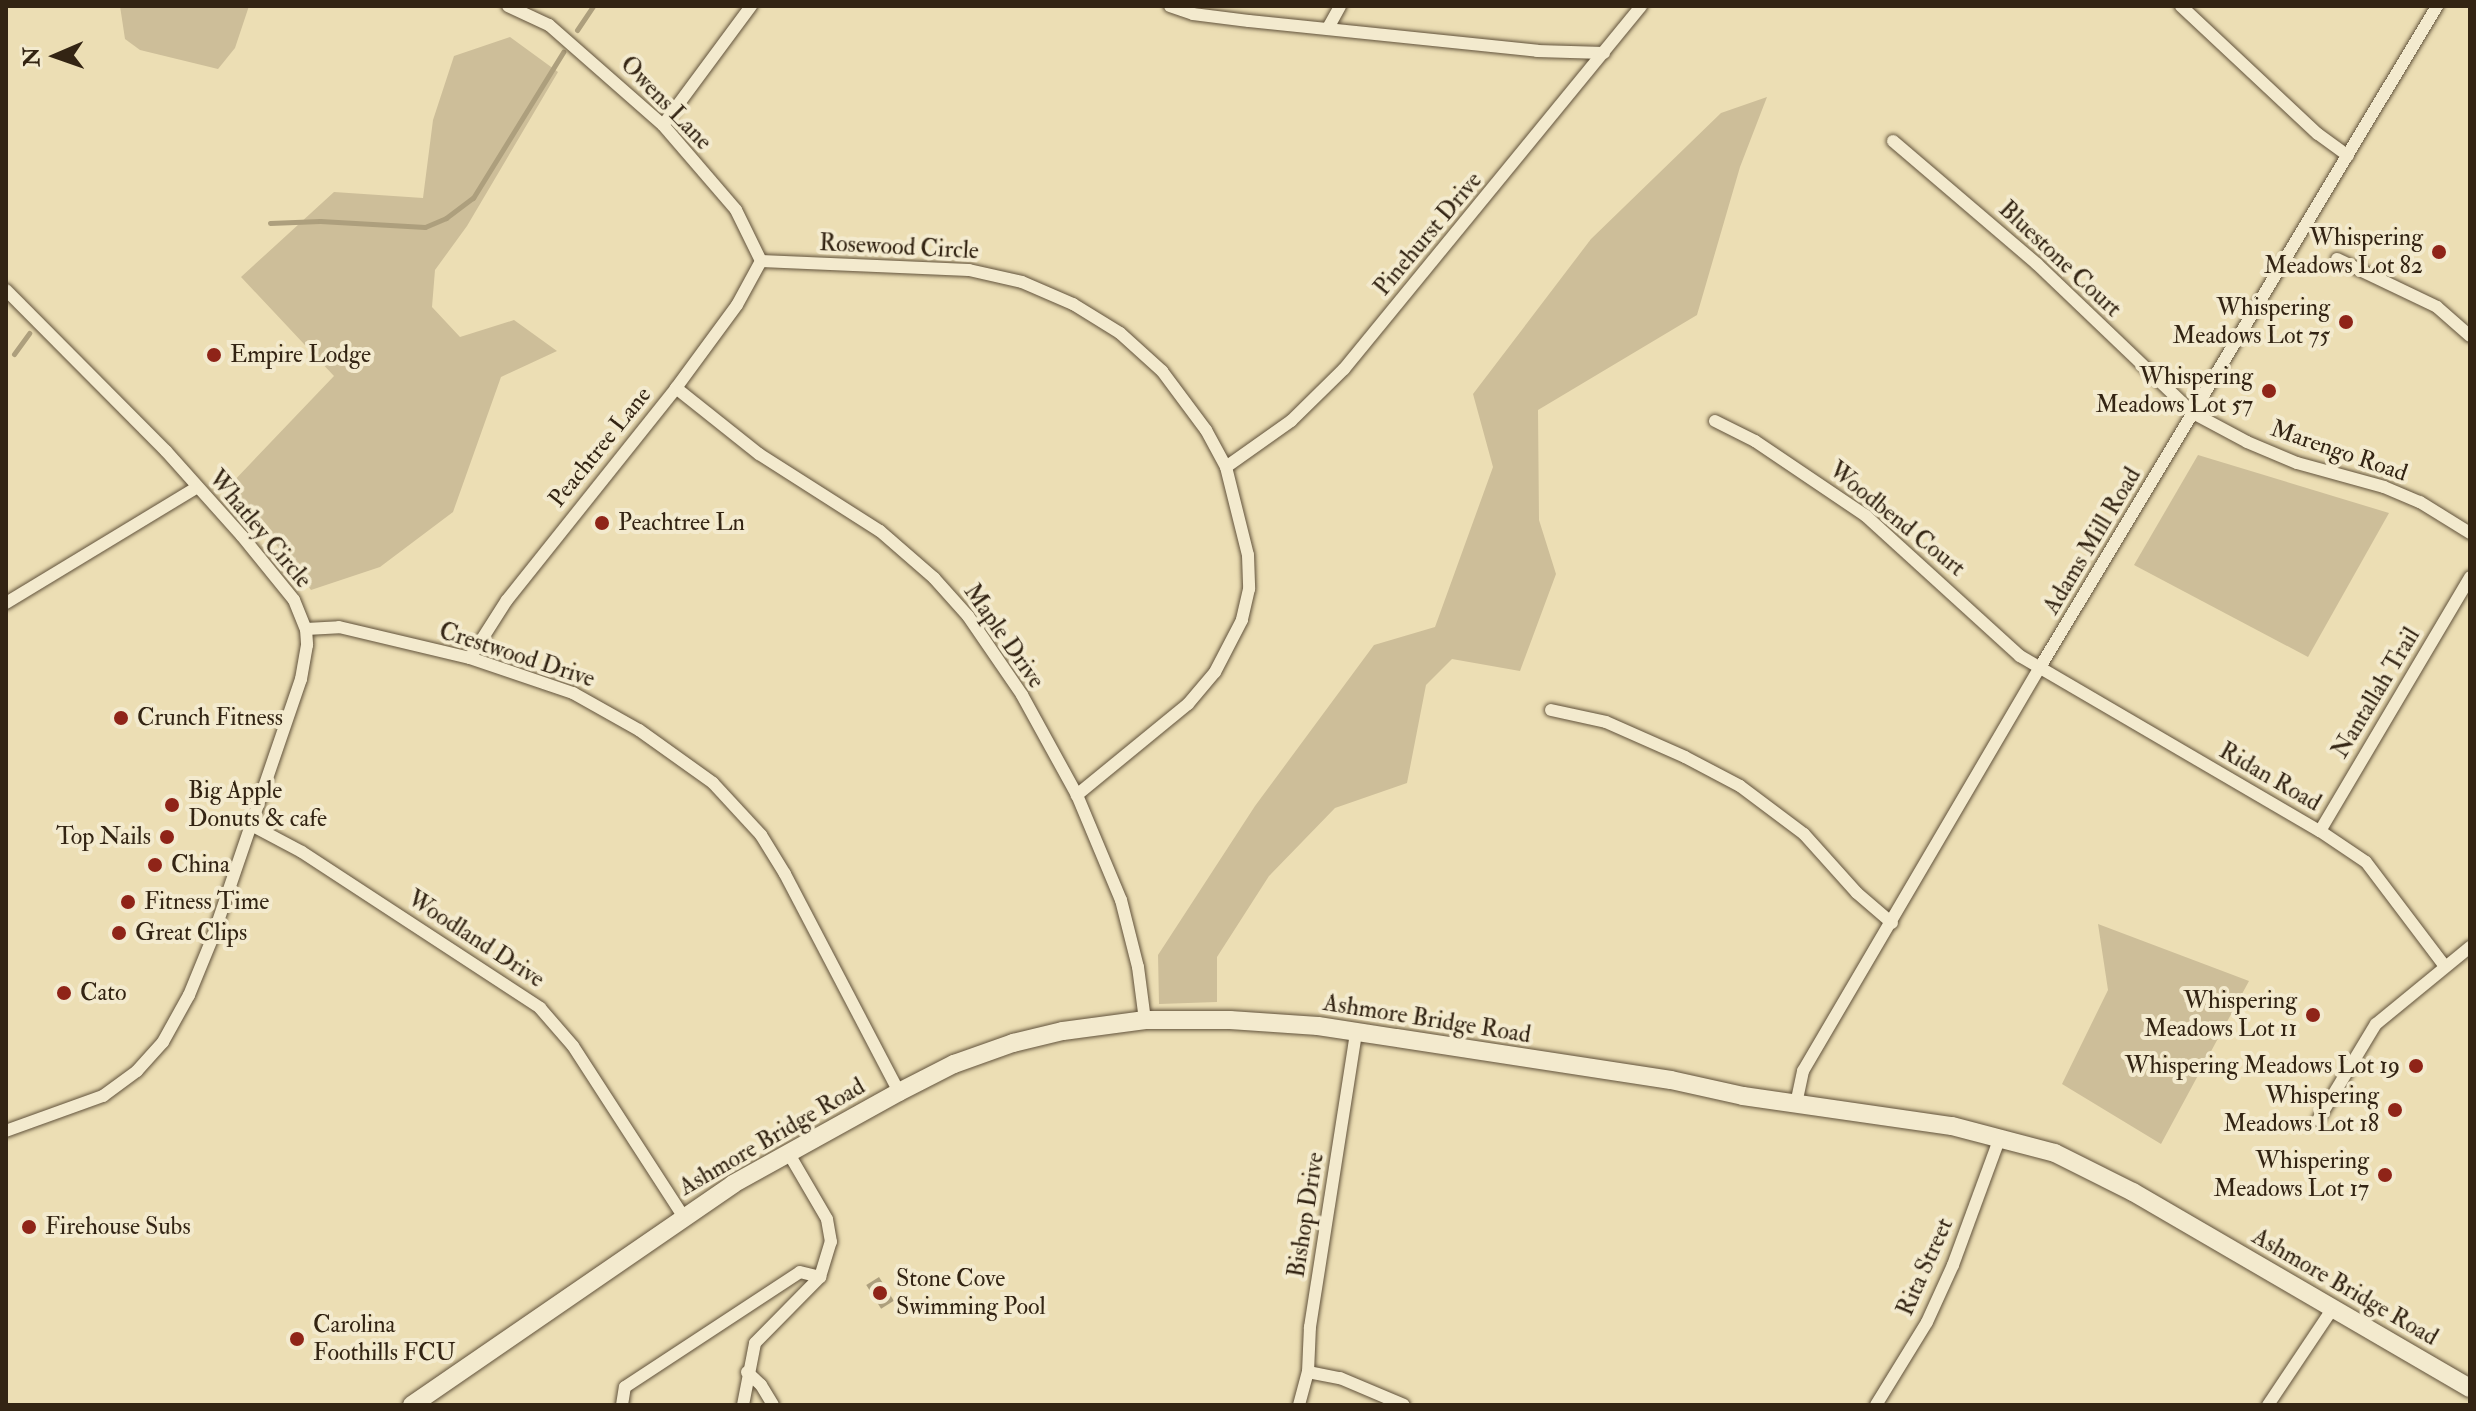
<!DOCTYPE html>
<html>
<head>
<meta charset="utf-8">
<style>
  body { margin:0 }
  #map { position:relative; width:2476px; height:1411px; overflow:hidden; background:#ecdeb4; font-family:"IM FELL Double Pica",serif }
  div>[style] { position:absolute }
  .green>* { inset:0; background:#cdbe99 }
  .water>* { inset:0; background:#ad9f7d; transform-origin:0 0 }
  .stream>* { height:5px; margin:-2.5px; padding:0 2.5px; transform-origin:2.5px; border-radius:2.5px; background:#ad9f7d }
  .roads { filter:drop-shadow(0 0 2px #61523b) drop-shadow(0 0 2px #61523b) }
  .minor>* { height:12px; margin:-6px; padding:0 6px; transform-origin:6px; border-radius:6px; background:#f3eace }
  .secondary>* { height:18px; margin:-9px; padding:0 9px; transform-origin:9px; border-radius:9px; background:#f3eace }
  .dots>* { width:22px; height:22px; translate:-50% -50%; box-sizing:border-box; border:4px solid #f3eace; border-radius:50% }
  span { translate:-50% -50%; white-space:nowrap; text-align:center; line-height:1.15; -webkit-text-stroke:8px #f3eace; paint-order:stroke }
  .street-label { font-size:24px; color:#332413 }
  .poi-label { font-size:24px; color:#332413 }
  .right { translate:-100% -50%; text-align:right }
  .left { translate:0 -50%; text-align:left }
  .frame { position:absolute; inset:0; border:8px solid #332413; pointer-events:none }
  .north { position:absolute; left:16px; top:16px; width:80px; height:80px; -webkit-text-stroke:6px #f3eace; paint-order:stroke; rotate:268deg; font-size:22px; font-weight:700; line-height:32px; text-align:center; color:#332413 }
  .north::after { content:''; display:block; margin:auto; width:28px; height:36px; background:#332413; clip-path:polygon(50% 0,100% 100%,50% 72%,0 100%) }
</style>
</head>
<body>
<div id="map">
  <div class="green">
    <div style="clip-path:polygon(120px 6px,249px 6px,235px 48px,218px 69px,140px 50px,125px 39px)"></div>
    <div style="clip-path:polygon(510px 37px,558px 72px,467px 226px,435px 270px,432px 307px,460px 337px,514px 320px,557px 351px,501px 377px,453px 512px,380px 567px,311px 590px,230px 485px,334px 376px,241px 277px,334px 192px,423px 198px,433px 120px,454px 56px)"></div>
    <div style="clip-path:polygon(1767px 97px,1740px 167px,1697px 315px,1538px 410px,1539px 520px,1556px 574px,1520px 671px,1452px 659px,1426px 685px,1407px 783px,1335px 808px,1269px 876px,1217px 957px,1217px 1002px,1159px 1004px,1158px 955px,1255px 806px,1374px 645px,1435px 627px,1493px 467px,1473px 394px,1591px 239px,1721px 113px)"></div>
    <div style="clip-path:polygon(2198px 455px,2389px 513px,2308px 657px,2134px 565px)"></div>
    <div style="clip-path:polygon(2098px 924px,2249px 981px,2161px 1144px,2062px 1084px,2108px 990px)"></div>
  </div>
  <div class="water">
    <div style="left:879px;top:1277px;width:28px;height:15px;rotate:58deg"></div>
  </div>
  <div class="stream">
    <div style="left:577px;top:30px;width:29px;rotate:-56deg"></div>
    <div style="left:270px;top:223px;width:50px;rotate:-2.3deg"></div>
    <div style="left:320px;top:221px;width:105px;rotate:3.3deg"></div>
    <div style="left:425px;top:227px;width:23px;rotate:-23deg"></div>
    <div style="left:446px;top:218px;width:34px;rotate:-37deg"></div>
    <div style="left:473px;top:198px;width:172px;rotate:-58.3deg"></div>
    <div style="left:14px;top:354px;width:26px;rotate:-54deg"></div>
  </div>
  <div class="roads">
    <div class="minor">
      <div style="left:508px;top:6px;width:45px;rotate:24.9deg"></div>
      <div style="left:549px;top:25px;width:152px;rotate:41.3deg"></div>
      <div style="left:663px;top:125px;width:112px;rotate:49.3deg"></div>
      <div style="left:736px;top:210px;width:57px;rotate:63.9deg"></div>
      <div style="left:1170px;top:6px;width:24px;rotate:19deg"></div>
      <div style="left:1193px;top:14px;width:56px;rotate:7.1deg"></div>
      <div style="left:1249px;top:21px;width:290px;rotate:5.9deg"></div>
      <div style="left:1537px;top:51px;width:67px;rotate:1.7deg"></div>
      <div style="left:2181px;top:6px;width:187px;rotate:43.1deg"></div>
      <div style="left:2318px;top:134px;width:37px;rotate:36deg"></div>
      <div style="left:1328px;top:28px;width:25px;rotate:-61deg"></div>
      <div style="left:663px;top:125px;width:148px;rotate:-53.5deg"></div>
      <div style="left:1893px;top:141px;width:189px;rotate:40.5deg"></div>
      <div style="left:2037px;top:264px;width:216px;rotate:43.7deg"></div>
      <div style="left:2193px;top:413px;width:61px;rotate:28.2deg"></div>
      <div style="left:2247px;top:442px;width:54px;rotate:22.8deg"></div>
      <div style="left:2297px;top:463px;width:90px;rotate:15.4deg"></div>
      <div style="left:2384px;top:487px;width:39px;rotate:23deg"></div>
      <div style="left:2420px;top:502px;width:59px;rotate:31.8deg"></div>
      <div style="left:2337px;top:259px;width:111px;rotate:25.6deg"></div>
      <div style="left:2437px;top:307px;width:44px;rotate:41.3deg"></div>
      <div style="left:761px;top:261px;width:208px;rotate:2.5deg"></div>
      <div style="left:969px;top:270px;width:54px;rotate:12.8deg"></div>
      <div style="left:1022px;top:282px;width:56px;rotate:23.3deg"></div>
      <div style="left:1073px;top:304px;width:55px;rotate:31.7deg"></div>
      <div style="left:1120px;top:333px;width:57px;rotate:42.1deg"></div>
      <div style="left:1162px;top:371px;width:74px;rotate:53.3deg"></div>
      <div style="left:1206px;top:430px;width:42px;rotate:61.6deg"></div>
      <div style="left:1226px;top:467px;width:91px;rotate:76deg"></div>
      <div style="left:1248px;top:555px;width:34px;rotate:88deg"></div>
      <div style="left:1249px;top:589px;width:32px;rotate:103deg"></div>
      <div style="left:1242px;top:620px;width:59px;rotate:117.4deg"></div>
      <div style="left:1215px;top:672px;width:42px;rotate:130.2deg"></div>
      <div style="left:1188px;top:704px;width:144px;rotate:140.7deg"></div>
      <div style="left:6px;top:290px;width:227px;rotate:45.2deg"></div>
      <div style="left:166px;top:451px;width:114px;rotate:48.2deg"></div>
      <div style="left:242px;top:536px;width:82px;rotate:50.9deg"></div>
      <div style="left:294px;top:600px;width:31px;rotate:68deg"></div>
      <div style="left:306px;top:629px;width:16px;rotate:86deg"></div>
      <div style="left:307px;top:645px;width:35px;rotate:100deg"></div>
      <div style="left:301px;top:679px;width:275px;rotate:108.9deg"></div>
      <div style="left:212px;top:939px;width:61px;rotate:112.3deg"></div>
      <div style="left:189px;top:995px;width:54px;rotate:119deg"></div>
      <div style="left:163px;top:1042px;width:39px;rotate:132deg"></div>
      <div style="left:137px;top:1071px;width:42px;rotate:143.7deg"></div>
      <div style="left:103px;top:1096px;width:103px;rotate:160.2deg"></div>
      <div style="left:676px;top:388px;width:106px;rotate:38.5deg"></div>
      <div style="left:759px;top:454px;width:143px;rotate:32.5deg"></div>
      <div style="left:880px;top:531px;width:72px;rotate:41deg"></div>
      <div style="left:934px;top:578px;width:51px;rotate:48.2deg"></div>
      <div style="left:968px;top:616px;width:96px;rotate:55.6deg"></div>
      <div style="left:1022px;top:695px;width:114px;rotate:61.2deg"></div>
      <div style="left:1077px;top:795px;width:114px;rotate:67.3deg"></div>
      <div style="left:1121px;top:900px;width:69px;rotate:75.8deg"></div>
      <div style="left:1138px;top:967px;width:53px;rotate:82.5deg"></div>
      <div style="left:1715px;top:421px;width:45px;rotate:26.6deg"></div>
      <div style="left:1755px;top:441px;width:134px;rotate:34deg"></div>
      <div style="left:1866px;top:516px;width:208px;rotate:42.3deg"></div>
      <div style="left:2020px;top:656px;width:347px;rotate:30.3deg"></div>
      <div style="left:2320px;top:831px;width:55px;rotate:34deg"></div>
      <div style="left:2366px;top:862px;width:129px;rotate:52.9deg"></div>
      <div style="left:1226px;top:467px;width:80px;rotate:-35.3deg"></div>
      <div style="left:1291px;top:421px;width:74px;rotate:-44.5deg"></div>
      <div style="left:1344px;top:369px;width:469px;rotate:-50.7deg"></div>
      <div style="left:6px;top:603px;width:222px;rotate:-31.2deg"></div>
      <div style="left:306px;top:629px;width:33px;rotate:-3deg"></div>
      <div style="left:339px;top:627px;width:135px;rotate:13.3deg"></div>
      <div style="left:470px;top:658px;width:109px;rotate:18.8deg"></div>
      <div style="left:573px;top:693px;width:76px;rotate:29.3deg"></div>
      <div style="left:639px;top:730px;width:91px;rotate:35.6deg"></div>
      <div style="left:713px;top:783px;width:71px;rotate:47.3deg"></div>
      <div style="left:761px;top:835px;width:46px;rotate:58.4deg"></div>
      <div style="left:785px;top:874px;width:246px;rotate:62.4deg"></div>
      <div style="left:470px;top:658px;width:69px;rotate:-57.5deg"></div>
      <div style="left:507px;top:600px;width:271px;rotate:-51.4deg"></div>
      <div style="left:676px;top:388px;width:103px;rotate:-53.7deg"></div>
      <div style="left:737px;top:305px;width:50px;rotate:-61.4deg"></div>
      <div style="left:1551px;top:710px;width:56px;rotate:12.3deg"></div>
      <div style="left:1606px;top:722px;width:86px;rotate:23.9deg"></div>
      <div style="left:1685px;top:757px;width:62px;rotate:27.8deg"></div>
      <div style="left:1740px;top:786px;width:80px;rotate:36.9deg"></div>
      <div style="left:1804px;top:834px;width:79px;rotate:48.1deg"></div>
      <div style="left:1857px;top:893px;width:46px;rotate:40.6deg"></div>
      <div style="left:253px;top:826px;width:55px;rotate:28deg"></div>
      <div style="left:302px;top:852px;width:285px;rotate:33.2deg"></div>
      <div style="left:540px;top:1008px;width:50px;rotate:49deg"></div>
      <div style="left:573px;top:1046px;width:202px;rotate:57.1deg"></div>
      <div style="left:2320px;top:831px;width:295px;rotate:-59.4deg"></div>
      <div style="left:1796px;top:1104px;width:34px;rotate:-78deg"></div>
      <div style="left:1803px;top:1071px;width:466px;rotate:-59.6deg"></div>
      <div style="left:2039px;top:669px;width:773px;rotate:-59.02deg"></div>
      <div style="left:2318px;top:1120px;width:112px;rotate:-58.9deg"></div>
      <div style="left:2376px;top:1024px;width:122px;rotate:-39.3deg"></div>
      <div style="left:747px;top:1372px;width:19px;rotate:43deg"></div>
      <div style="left:761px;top:1385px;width:23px;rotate:59deg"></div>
      <div style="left:1308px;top:1372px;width:33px;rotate:11deg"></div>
      <div style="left:1340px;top:1378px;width:69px;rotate:22.9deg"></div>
      <div style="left:622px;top:1405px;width:18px;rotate:-81deg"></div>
      <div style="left:625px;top:1387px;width:209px;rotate:-33.3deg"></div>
      <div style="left:800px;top:1272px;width:21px;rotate:14deg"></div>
      <div style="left:743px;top:1405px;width:63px;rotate:-79deg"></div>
      <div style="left:755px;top:1343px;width:93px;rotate:-45.4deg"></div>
      <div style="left:820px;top:1277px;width:37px;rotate:-73deg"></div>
      <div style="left:831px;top:1242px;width:23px;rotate:-100deg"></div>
      <div style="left:827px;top:1219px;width:75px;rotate:-120.3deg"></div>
      <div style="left:1299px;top:1405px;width:34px;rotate:-75deg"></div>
      <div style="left:1308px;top:1372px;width:45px;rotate:-87.5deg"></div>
      <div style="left:1310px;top:1327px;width:299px;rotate:-81.1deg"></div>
      <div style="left:1876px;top:1405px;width:97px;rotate:-58.4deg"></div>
      <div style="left:1927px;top:1322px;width:63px;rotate:-65.5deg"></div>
      <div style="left:1953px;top:1265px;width:133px;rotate:-69.8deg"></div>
      <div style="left:2268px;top:1405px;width:117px;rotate:-56.2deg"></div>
    </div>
    <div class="secondary">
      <div style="left:412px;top:1405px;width:390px;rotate:-34.5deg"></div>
      <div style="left:733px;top:1184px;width:190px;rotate:-29deg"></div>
      <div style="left:899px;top:1092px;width:62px;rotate:-27deg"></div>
      <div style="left:954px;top:1064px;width:63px;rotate:-19.6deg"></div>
      <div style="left:1013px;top:1043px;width:51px;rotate:-13.5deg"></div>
      <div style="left:1063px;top:1031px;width:83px;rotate:-7.6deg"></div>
      <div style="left:1145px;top:1020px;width:85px"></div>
      <div style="left:1230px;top:1020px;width:88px;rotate:3.9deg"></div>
      <div style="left:1318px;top:1026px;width:357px;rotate:8.7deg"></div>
      <div style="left:1671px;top:1080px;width:74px;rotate:12.5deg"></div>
      <div style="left:1743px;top:1096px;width:211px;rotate:8.2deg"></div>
      <div style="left:1952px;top:1126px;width:106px;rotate:14.7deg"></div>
      <div style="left:2055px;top:1153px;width:87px;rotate:26.6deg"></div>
      <div style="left:2133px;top:1192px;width:390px;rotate:30.2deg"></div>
    </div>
  </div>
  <div class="dots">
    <div style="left:2439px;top:252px;background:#8f2418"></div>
    <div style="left:2346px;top:322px;background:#8f2418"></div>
    <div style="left:214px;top:355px;background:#8f2418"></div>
    <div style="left:2269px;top:391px;background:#8f2418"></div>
    <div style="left:602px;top:523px;background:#8f2418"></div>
    <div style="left:121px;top:718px;background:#8f2418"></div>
    <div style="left:172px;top:805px;background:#8f2418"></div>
    <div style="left:167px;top:837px;background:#8f2418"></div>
    <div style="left:155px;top:865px;background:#8f2418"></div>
    <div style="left:128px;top:902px;background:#8f2418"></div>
    <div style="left:119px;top:933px;background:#8f2418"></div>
    <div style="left:64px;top:993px;background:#8f2418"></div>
    <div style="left:2313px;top:1015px;background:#8f2418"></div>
    <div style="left:2416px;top:1066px;background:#8f2418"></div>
    <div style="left:2395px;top:1110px;background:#8f2418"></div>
    <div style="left:2385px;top:1175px;background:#8f2418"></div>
    <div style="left:29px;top:1227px;background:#8f2418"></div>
    <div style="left:880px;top:1293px;background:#8f2418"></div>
    <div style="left:297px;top:1339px;background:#8f2418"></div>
  </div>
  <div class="street-label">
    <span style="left:666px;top:103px;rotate:46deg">Owens Lane</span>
    <span style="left:1428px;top:234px;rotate:-50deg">Pinehurst Drive</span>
    <span style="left:899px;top:247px;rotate:3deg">Rosewood Circle</span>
    <span style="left:2060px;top:259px;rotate:43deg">Bluestone Court</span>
    <span style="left:600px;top:447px;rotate:-51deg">Peachtree Lane</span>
    <span style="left:2339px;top:451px;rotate:19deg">Marengo Road</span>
    <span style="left:1897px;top:519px;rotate:39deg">Woodbend Court</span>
    <span style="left:260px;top:529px;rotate:50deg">Whatley Circle</span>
    <span style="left:2092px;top:541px;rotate:-59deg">Adams Mill Road</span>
    <span style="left:1004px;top:636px;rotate:55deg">Maple Drive</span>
    <span style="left:517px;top:655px;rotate:18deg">Crestwood Drive</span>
    <span style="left:2376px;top:693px;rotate:-59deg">Nantallah Trail</span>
    <span style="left:2270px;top:777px;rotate:30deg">Ridan Road</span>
    <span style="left:476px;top:939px;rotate:33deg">Woodland Drive</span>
    <span style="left:1427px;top:1019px;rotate:9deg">Ashmore Bridge Road</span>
    <span style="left:772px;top:1137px;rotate:-30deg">Ashmore Bridge Road</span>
    <span style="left:1306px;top:1215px;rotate:-81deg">Bishop Drive</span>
    <span style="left:1925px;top:1267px;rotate:-66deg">Rita Street</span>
    <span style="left:2345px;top:1287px;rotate:30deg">Ashmore Bridge Road</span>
  </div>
  <div class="poi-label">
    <span class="right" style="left:2423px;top:252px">Whispering<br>Meadows Lot 82</span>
    <span class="right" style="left:2330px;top:322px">Whispering<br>Meadows Lot 75</span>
    <span class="left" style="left:230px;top:355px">Empire Lodge</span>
    <span class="right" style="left:2253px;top:391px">Whispering<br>Meadows Lot 57</span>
    <span class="left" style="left:618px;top:523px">Peachtree Ln</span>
    <span class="left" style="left:137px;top:718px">Crunch Fitness</span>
    <span class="left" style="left:188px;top:805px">Big Apple<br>Donuts &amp; cafe</span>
    <span class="right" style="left:151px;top:837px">Top Nails</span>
    <span class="left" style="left:171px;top:865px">China</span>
    <span class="left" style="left:144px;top:902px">Fitness Time</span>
    <span class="left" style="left:135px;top:933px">Great Clips</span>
    <span class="left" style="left:80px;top:993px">Cato</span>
    <span class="right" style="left:2297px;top:1015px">Whispering<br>Meadows Lot 11</span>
    <span class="right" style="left:2400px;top:1066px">Whispering Meadows Lot 19</span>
    <span class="right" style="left:2379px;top:1110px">Whispering<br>Meadows Lot 18</span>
    <span class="right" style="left:2369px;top:1175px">Whispering<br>Meadows Lot 17</span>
    <span class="left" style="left:45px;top:1227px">Firehouse Subs</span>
    <span class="left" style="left:896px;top:1293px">Stone Cove<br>Swimming Pool</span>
    <span class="left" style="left:313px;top:1339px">Carolina<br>Foothills FCU</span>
  </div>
  <div class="frame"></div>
  <div class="north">N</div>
</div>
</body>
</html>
